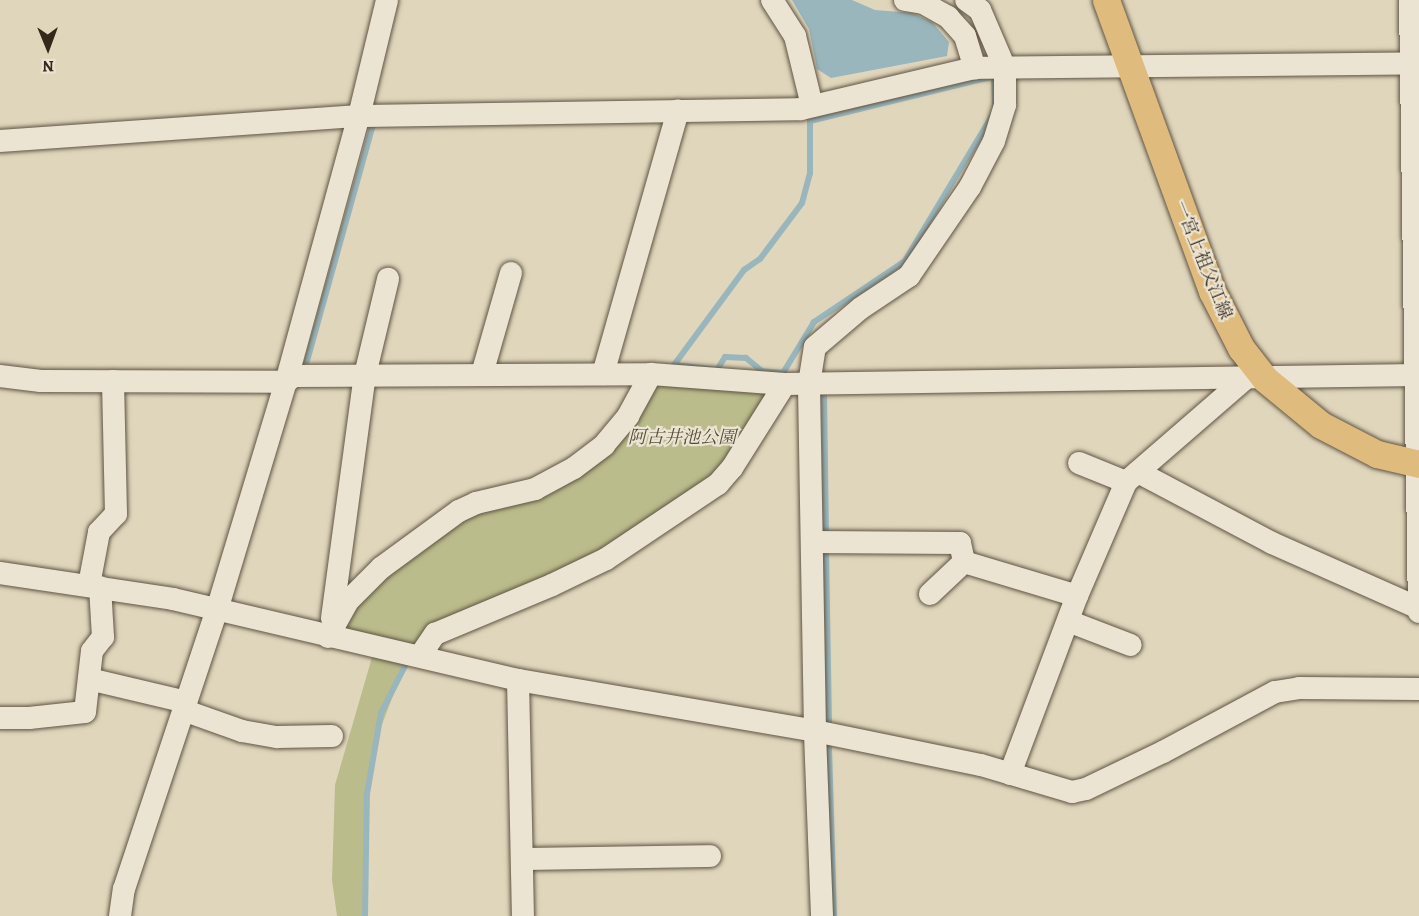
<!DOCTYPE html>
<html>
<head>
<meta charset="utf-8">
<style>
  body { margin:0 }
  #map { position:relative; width:1419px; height:916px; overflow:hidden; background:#e0d6bc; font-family:Alegreya,"Noto Serif JP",serif }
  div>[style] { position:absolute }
  .green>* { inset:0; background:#babc8c }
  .water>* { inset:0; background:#99b6bc }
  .stream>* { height:6px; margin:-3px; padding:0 3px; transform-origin:3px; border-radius:3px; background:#99b6bc }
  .roads { filter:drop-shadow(0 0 2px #5f5442) drop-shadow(0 0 2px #5f5442) }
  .minor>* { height:22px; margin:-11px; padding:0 11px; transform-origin:11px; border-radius:11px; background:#ebe4d3 }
  .major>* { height:27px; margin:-13.5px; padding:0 13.5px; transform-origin:13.5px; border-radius:13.5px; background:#e0bb7e }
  span { translate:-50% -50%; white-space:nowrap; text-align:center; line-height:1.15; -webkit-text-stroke:4.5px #ebe4d3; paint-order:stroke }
  .street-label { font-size:18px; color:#34281a }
  .park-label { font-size:18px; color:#564d36; font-style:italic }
  .north { position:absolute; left:18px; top:18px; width:60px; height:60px; -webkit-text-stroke:4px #ebe4d3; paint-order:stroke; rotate:179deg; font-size:16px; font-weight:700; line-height:24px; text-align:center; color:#34281a }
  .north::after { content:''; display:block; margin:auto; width:21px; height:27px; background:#34281a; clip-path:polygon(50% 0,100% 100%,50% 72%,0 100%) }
</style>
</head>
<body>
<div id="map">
  <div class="green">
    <div style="clip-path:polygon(651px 374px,785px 384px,732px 468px,643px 534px,409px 654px,376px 740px,367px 794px,365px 916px,337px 916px,332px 880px,335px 785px,375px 647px,328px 637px,421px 538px,574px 468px)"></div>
  </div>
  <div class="water">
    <div style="clip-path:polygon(792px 0,852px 0,875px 10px,912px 13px,932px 22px,949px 42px,947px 56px,831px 78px,817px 69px,809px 29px)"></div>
  </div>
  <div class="stream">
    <div style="left:994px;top:76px;width:35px;rotate:88deg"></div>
    <div style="left:995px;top:111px;width:175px;rotate:121deg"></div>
    <div style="left:905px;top:261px;width:110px;rotate:146.2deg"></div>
    <div style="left:814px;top:322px;width:60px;rotate:121.3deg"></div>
    <div style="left:783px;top:373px;width:21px;rotate:-175deg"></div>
    <div style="left:762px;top:371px;width:21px;rotate:-141deg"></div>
    <div style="left:746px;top:358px;width:21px;rotate:-177deg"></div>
    <div style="left:725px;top:357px;width:15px;rotate:122deg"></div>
    <div style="left:717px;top:370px;width:43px;rotate:-173.4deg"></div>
    <div style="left:674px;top:365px;width:118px;rotate:-53.6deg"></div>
    <div style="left:744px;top:270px;width:19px;rotate:-35deg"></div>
    <div style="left:760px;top:259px;width:70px;rotate:-53.1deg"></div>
    <div style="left:802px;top:203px;width:31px;rotate:-75deg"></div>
    <div style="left:810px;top:173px;width:52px;rotate:-90deg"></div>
    <div style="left:810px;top:121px;width:189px;rotate:-13.7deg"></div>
    <div style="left:307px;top:361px;width:246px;rotate:-74.4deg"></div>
    <div style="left:824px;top:393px;width:142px;rotate:89.2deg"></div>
    <div style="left:826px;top:551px;width:174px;rotate:89deg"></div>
    <div style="left:829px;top:748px;width:168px;rotate:88.3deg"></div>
    <div style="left:365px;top:916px;width:122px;rotate:-89.1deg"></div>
    <div style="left:367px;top:794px;width:82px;rotate:-80.2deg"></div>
    <div style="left:381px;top:713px;width:55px;rotate:-63deg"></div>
  </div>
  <div class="roads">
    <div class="minor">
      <div style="left:772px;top:0;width:43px;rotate:57.4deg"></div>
      <div style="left:795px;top:36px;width:72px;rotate:76.3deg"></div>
      <div style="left:905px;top:0;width:18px;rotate:9deg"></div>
      <div style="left:923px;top:3px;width:29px;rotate:29deg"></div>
      <div style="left:948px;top:17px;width:25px;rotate:48deg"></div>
      <div style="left:965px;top:36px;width:34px;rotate:73deg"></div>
      <div style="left:1410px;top:0;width:612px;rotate:89.16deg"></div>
      <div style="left:0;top:141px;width:360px;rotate:-4deg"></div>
      <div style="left:359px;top:116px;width:442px;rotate:-0.9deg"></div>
      <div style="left:801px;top:109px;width:179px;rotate:-13.3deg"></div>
      <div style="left:975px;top:68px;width:444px;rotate:-0.6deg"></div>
      <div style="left:482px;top:374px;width:105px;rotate:-74deg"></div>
      <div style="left:603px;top:374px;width:274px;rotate:-74.1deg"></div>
      <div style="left:0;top:376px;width:41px;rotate:7deg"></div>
      <div style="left:41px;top:381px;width:245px;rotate:0.2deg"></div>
      <div style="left:286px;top:382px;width:10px;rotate:-37deg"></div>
      <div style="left:294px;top:376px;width:357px;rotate:-0.3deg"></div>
      <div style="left:651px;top:374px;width:134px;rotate:4.3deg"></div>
      <div style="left:785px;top:384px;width:634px;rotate:-0.81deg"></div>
      <div style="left:1079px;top:463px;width:51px;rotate:22deg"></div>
      <div style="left:1138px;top:472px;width:152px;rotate:27.9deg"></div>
      <div style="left:1272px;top:543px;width:161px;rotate:23.9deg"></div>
      <div style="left:813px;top:542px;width:147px;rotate:0.4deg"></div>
      <div style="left:960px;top:543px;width:19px;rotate:78deg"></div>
      <div style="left:964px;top:562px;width:118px;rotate:16.7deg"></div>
      <div style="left:0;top:573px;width:175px;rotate:8.5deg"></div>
      <div style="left:173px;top:599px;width:354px;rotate:13.2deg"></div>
      <div style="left:518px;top:680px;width:301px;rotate:9.7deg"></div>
      <div style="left:815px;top:731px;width:169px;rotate:11.6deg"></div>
      <div style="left:981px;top:765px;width:95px;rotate:16.5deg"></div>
      <div style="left:1072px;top:792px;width:14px;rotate:-12deg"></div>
      <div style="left:1086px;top:789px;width:85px;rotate:-25.7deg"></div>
      <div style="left:1163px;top:752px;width:127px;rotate:-28.2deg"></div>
      <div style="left:1275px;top:692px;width:24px;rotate:-9deg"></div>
      <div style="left:1299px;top:688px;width:120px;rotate:0.5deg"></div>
      <div style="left:89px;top:585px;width:54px;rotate:-79.3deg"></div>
      <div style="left:99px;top:532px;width:25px;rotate:-47deg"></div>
      <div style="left:116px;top:514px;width:133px;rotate:-91.3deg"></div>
      <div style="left:930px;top:594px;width:47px;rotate:-43.3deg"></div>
      <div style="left:332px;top:618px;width:245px;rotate:-82.3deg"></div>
      <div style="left:365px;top:375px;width:99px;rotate:-76.5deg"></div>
      <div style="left:1068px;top:621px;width:67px;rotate:20.9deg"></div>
      <div style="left:328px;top:637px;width:41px;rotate:-60.9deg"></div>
      <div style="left:348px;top:601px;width:47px;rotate:-45deg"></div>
      <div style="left:381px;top:568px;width:97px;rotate:-36.2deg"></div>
      <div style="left:459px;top:511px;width:19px;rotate:-25deg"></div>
      <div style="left:476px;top:503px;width:61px;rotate:-13.3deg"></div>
      <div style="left:535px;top:489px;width:44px;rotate:-28.3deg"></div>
      <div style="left:574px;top:468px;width:38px;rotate:-37deg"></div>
      <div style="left:604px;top:445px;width:38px;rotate:-50deg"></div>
      <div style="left:628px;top:416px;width:48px;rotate:-61.3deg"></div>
      <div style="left:420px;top:656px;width:27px;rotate:-56deg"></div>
      <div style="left:435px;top:634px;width:127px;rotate:-22.7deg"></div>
      <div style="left:552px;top:585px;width:60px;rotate:-25.7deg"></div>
      <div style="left:606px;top:559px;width:135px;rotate:-33.8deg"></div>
      <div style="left:718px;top:484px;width:21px;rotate:-49deg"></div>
      <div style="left:732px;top:468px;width:99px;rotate:-57.8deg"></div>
      <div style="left:89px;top:679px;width:100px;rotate:13.3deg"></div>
      <div style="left:518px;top:680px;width:236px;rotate:88.8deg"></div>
      <div style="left:183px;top:710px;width:63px;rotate:19.6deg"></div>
      <div style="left:242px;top:731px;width:36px;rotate:10deg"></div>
      <div style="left:277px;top:737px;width:55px;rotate:-1deg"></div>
      <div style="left:0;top:718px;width:29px"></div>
      <div style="left:29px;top:718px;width:56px;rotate:-6.1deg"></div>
      <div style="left:85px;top:712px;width:61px;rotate:-83.5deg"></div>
      <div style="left:92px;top:651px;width:18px;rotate:-52deg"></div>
      <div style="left:103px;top:637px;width:50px;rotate:-93.4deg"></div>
      <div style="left:1010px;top:774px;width:190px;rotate:-69.4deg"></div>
      <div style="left:1077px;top:596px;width:124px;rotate:-66.7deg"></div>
      <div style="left:1126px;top:482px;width:157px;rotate:-40.9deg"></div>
      <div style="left:522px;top:859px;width:188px;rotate:-0.9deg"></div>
      <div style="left:120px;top:916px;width:27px;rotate:-82deg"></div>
      <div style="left:124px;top:889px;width:294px;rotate:-71.6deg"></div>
      <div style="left:217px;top:610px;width:238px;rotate:-73.2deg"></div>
      <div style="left:286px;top:382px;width:276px;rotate:-74.7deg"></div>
      <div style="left:359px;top:116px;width:119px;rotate:-76.4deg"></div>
      <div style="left:822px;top:916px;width:185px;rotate:-92.2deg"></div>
      <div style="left:815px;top:731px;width:347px;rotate:-91deg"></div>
      <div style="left:809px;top:384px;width:37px;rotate:-81deg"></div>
      <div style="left:815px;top:347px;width:60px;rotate:-40.3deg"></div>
      <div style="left:861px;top:308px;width:58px;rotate:-33.7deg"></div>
      <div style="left:909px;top:276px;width:108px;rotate:-55.6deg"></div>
      <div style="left:970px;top:187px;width:52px;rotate:-62.4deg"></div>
      <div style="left:994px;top:141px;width:38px;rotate:-73deg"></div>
      <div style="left:1005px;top:105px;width:37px;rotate:-90deg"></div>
      <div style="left:1005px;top:68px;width:63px;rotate:-113.3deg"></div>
      <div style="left:980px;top:10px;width:17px;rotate:-144deg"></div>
    </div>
    <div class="major">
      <div style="left:1106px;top:0;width:310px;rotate:70deg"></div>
      <div style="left:1212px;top:291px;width:64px;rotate:63deg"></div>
      <div style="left:1241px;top:348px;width:39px;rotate:52deg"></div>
      <div style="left:1265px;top:379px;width:72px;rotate:39.4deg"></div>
      <div style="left:1321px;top:425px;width:63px;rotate:27.4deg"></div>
      <div style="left:1377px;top:454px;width:43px;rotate:13.4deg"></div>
    </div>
  </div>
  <div class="street-label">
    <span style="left:1203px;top:260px;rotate:68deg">一宮上祖父江線</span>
  </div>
  <div class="park-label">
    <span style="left:682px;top:437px">阿古井池公園</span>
  </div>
  <div class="north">N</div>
</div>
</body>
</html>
